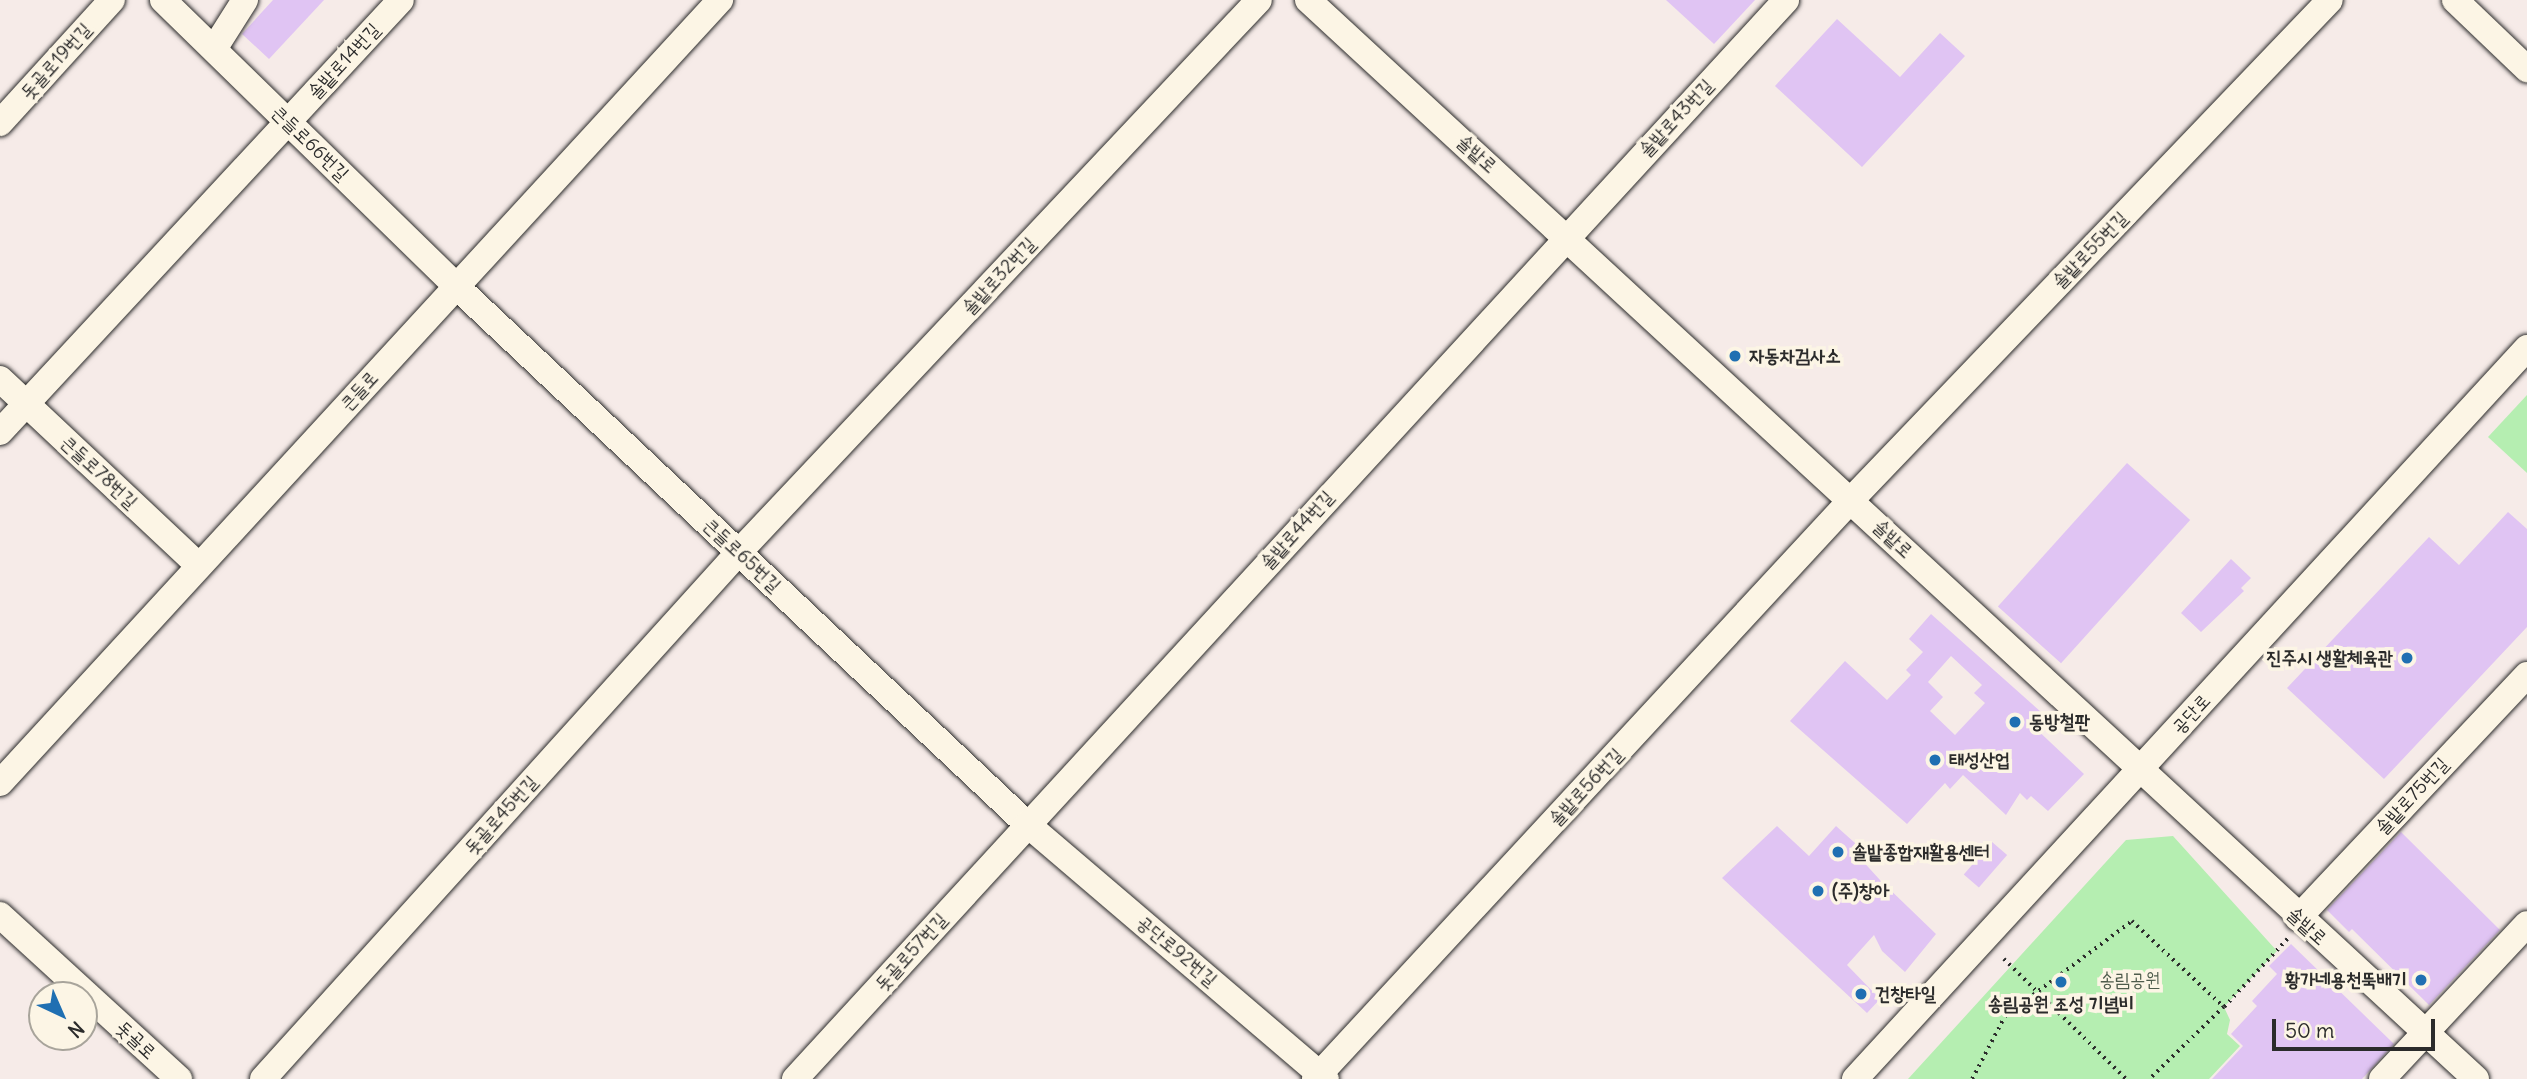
<!DOCTYPE html>
<html>
<head>
<meta charset="utf-8">
<style>
  body { margin:0 }
  #map { position:relative; width:2527px; height:1079px; overflow:hidden; background:#f6ebe8; font-family:Delius,"Poor Story",sans-serif }
  div>[style] { position:absolute }
  .green>* { inset:0; background:#b5eeb1 }
  .building>* { inset:0; background:#e0c4f3; transform-origin:0 0 }
  .path>* { height:3.5px; margin-top:-1.75px; transform-origin:0; background:repeating-linear-gradient(90deg,#2b2b2b 0 2px,transparent 0 7px) }
  .roads { filter:drop-shadow(0 0 2px #2b2b2b) drop-shadow(0 0 2px #2b2b2b) }
  .minor>* { height:26px; margin:-13px; padding:0 13px; transform-origin:13px; border-radius:13px; background:#fcf5e5 }
  .dots>* { width:19px; height:19px; translate:-50% -50%; box-sizing:border-box; border:4px solid #fcf5e5; border-radius:50% }
  span { translate:-50% -50%; white-space:nowrap; text-align:center; line-height:1.15; -webkit-text-stroke:7px #fcf5e5; paint-order:stroke }
  .street-label { font-size:19px; color:#2b2b2b }
  .poi-label { font-size:19px; color:#2b2b2b; font-weight:700 }
  .left { translate:0 -50%; text-align:left }
  .right { translate:-100% -50%; text-align:right }
  .park-label { font-size:19px; color:#4e5c4c }
  .north { position:absolute; left:28px; top:981px; width:70px; height:70px; box-sizing:border-box; background:#fcf5e5; border:2px solid #a8a49b; border-radius:50%; rotate:136deg; font-size:19px; font-weight:700; line-height:28px; text-align:center; color:#2b2b2b }
  .north::after { content:''; display:block; margin:auto; width:24px; height:32px; background:#1f6fb2; clip-path:polygon(50% 0,100% 100%,50% 72%,0 100%) }
  .scale { position:absolute; left:2272px; top:1019px; width:163px; height:32px; box-sizing:border-box; border:4px solid #2b2b2b; border-top:0; padding-left:9px; font-size:21px; line-height:24px; white-space:nowrap; color:#2b2b2b; -webkit-text-stroke:5px #fcf5e5; paint-order:stroke }
</style>
</head>
<body>
<div id="map">
  <div class="green">
    <div style="clip-path:polygon(2527px 395px,2527px 473px,2488px 437px)"></div>
    <div style="clip-path:polygon(2173px 836px,2277px 951px,2224px 1007px,2230px 1020px,2227px 1034px,2240px 1046px,2209px 1079px,1908px 1079px,2126px 840px)"></div>
  </div>
  <div class="building">
    <div style="clip-path:polygon(273px 0,324px 0,269px 59px,242px 34px)"></div>
    <div style="clip-path:polygon(1666px 0,1755px 0,1714px 44px)"></div>
    <div style="clip-path:polygon(1837px 19px,1900px 77px,1940px 33px,1965px 56px,1862px 167px,1775px 86px)"></div>
    <div style="left:2127px;top:463px;width:85px;height:193px;rotate:42deg"></div>
    <div style="clip-path:polygon(2508px 512px,2527px 529px,2527px 627px,2384px 779px,2287px 688px,2429px 537px,2459px 565px)"></div>
    <div style="clip-path:polygon(2231px 559px,2251px 578px,2241px 588px,2244px 591px,2201px 632px,2181px 613px)"></div>
    <div style="clip-path:polygon(evenodd,1931px 614px,2041px 712px,2030px 723px,2084px 774px,2048px 811px,2031px 796px,2027px 800px,2020px 793px,2006px 815px,1963px 775px,1950px 789px,1945px 783px,1907px 824px,1790px 721px,1845px 661px,1887px 700px,1911px 675px,1906px 670px,1923px 652px,1909px 639px,1931px 614px,1951px 656px,1982px 685px,1974px 693px,1985px 703px,1955px 735px,1930px 711px,1943px 697px,1928px 682px,1951px 656px)"></div>
    <div style="clip-path:polygon(1777px 826px,1809px 856px,1836px 826px,1865px 852px,1859px 857px,1880px 880px,1936px 934px,1905px 972px,1882px 951px,1874px 935px,1847px 965px,1880px 999px,1867px 1013px,1722px 878px)"></div>
    <div style="clip-path:polygon(2401px 832px,2500px 930px,2429px 1005px,2352px 929px,2349px 932px,2327px 910px)"></div>
    <div style="left:1992px;top:842px;width:20px;height:43px;rotate:41deg"></div>
    <div style="clip-path:polygon(2291px 944px,2394px 1044px,2362px 1079px,2212px 1079px,2243px 1046px,2231px 1034px,2257px 1006px,2252px 1001px,2277px 974px,2269px 966px)"></div>
  </div>
  <div class="path">
    <div style="left:2004px;top:959px;width:171px;rotate:44.5deg"></div>
    <div style="left:2224px;top:1007px;width:96px;rotate:-47.1deg"></div>
    <div style="left:1972px;top:1079px;width:71px;rotate:-62.4deg"></div>
    <div style="left:2005px;top:1016px;width:159px;rotate:-36.8deg"></div>
    <div style="left:2132px;top:921px;width:126px;rotate:43.1deg"></div>
    <div style="left:2224px;top:1007px;width:103px;rotate:135.8deg"></div>
  </div>
  <div class="roads">
    <div class="minor">
      <div style="left:163px;top:0;width:409px;rotate:44.3deg"></div>
      <div style="left:456px;top:286px;width:785px;rotate:43.3deg"></div>
      <div style="left:1027px;top:824px;width:393px;rotate:40.5deg"></div>
      <div style="left:1308px;top:0;width:1590px;rotate:42.73deg"></div>
      <div style="left:2455px;top:0;width:100px;rotate:43.8deg"></div>
      <div style="left:214px;top:49px;width:58px;rotate:-57.7deg"></div>
      <div style="left:0;top:123px;width:166px;rotate:-47.7deg"></div>
      <div style="left:0;top:379px;width:273px;rotate:43.2deg"></div>
      <div style="left:0;top:432px;width:589px;rotate:-47.13deg"></div>
      <div style="left:0;top:783px;width:1064px;rotate:-47.4deg"></div>
      <div style="left:0;top:915px;width:243px;rotate:42.5deg"></div>
      <div style="left:2298px;top:918px;width:334px;rotate:-46.7deg"></div>
      <div style="left:263px;top:1079px;width:710px;rotate:-47.91deg"></div>
      <div style="left:739px;top:552px;width:758px;rotate:-46.71deg"></div>
      <div style="left:795px;top:1079px;width:1465px;rotate:-47.43deg"></div>
      <div style="left:1315px;top:1079px;width:789px;rotate:-47.21deg"></div>
      <div style="left:1851px;top:500px;width:692px;rotate:-46.23deg"></div>
      <div style="left:1855px;top:1079px;width:993px;rotate:-47.41deg"></div>
      <div style="left:2382px;top:1079px;width:212px;rotate:-46.9deg"></div>
    </div>
  </div>
  <div class="dots">
    <div style="left:1735px;top:356px;background:#1f6fb2"></div>
    <div style="left:2407px;top:658px;background:#1f6fb2"></div>
    <div style="left:2015px;top:722px;background:#1f6fb2"></div>
    <div style="left:1935px;top:760px;background:#1f6fb2"></div>
    <div style="left:1838px;top:852px;background:#1f6fb2"></div>
    <div style="left:1818px;top:891px;background:#1f6fb2"></div>
    <div style="left:2421px;top:980px;background:#1f6fb2"></div>
    <div style="left:2061px;top:982px;background:#1f6fb2"></div>
    <div style="left:1861px;top:994px;background:#1f6fb2"></div>
  </div>
  <div class="street-label">
    <span style="left:56px;top:61px;rotate:-48deg">돗골로19번길</span>
    <span style="left:344px;top:61px;rotate:-47deg">솔밭로14번길</span>
    <span style="left:1676px;top:118px;rotate:-47deg">솔밭로43번길</span>
    <span style="left:310px;top:143px;rotate:44deg">큰들로66번길</span>
    <span style="left:1477px;top:154px;rotate:42deg">솔밭로</span>
    <span style="left:2090px;top:250px;rotate:-46deg">솔밭로55번길</span>
    <span style="left:999px;top:276px;rotate:-47deg">솔밭로32번길</span>
    <span style="left:359px;top:391px;rotate:-47deg">큰들로</span>
    <span style="left:99px;top:472px;rotate:43deg">큰들로78번길</span>
    <span style="left:1297px;top:530px;rotate:-48deg">솔밭로44번길</span>
    <span style="left:1893px;top:539px;rotate:43deg">솔밭로</span>
    <span style="left:742px;top:555px;rotate:43deg">큰들로65번길</span>
    <span style="left:2191px;top:714px;rotate:-47deg">공단로</span>
    <span style="left:1586px;top:787px;rotate:-47deg">솔밭로56번길</span>
    <span style="left:2412px;top:796px;rotate:-47deg">솔밭로75번길</span>
    <span style="left:501px;top:815px;rotate:-48deg">돗골로45번길</span>
    <span style="left:2307px;top:926px;rotate:42deg">솔밭로</span>
    <span style="left:1177px;top:951px;rotate:40deg">공단로92번길</span>
    <span style="left:911px;top:952px;rotate:-48deg">돗골로57번길</span>
    <span style="left:136px;top:1040px;rotate:43deg">돗골로</span>
  </div>
  <div class="poi-label">
    <span class="left" style="left:1749px;top:356px">자동차검사소</span>
    <span class="right" style="left:2393px;top:658px">진주시 생활체육관</span>
    <span class="left" style="left:2029px;top:722px">동방철판</span>
    <span class="left" style="left:1949px;top:760px">태성산업</span>
    <span class="left" style="left:1852px;top:852px">솔밭종합재활용센터</span>
    <span class="left" style="left:1832px;top:891px">(주)창아</span>
    <span class="right" style="left:2407px;top:980px">황가네용천뚝배기</span>
    <span class="left" style="left:1875px;top:994px">건창타일</span>
    <span style="left:2061px;top:1004px">송림공원 조성 기념비</span>
  </div>
  <div class="park-label">
    <span style="left:2130px;top:980px">송림공원</span>
  </div>
  <div class="north">N</div>
  <div class="scale">50 m</div>
</div>
</body>
</html>
